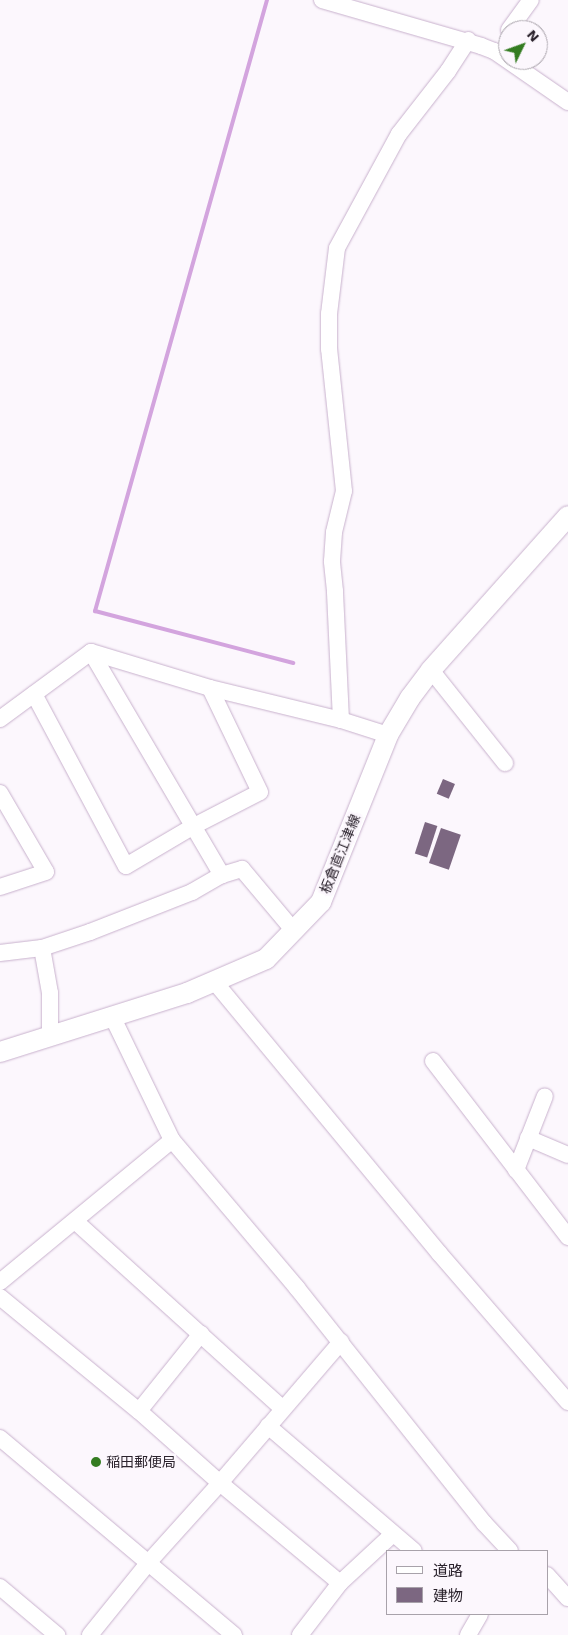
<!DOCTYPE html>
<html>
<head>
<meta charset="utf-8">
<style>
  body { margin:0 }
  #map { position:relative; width:568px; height:1635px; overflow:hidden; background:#fcf7fd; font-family:"Work Sans","Noto Sans JP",sans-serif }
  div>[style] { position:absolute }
  .stream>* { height:4px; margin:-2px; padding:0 2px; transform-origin:2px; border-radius:2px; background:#d3a4de }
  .building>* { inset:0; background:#7c6781; transform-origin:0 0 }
  .roads { filter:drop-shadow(0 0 1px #c8b1cd) drop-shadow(0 0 1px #c8b1cd) }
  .minor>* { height:16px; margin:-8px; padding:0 8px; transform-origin:8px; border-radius:8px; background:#fff }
  .major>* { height:20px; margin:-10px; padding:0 10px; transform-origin:10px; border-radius:10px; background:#fff }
  .dots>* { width:14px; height:14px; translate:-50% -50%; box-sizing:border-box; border:2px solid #fcf7fd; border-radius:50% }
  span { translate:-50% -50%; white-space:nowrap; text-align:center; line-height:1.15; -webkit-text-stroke:5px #fcf7fd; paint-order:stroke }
  .street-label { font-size:14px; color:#2b232d }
  .poi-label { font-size:14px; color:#2b232d }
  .left { translate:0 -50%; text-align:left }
  .legend { position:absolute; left:386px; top:1550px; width:162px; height:65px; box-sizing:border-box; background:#fcf7fd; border:1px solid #a8a2aa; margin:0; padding:6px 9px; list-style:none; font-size:15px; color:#2b232d }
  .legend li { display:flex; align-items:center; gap:10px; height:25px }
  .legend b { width:25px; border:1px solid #a8a2aa }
  .north { position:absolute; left:498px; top:20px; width:50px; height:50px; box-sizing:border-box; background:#fcf7fd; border:1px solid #a8a2aa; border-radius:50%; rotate:48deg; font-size:14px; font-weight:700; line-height:20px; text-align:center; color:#2b232d }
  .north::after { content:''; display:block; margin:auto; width:18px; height:22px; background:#347c21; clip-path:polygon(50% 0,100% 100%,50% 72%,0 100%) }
</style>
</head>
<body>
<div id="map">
  <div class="stream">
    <div style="left:267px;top:0;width:635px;rotate:105.72deg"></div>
    <div style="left:95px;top:611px;width:205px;rotate:14.7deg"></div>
  </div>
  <div class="building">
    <div style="left:443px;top:779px;width:13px;height:16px;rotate:23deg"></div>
    <div style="left:425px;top:822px;width:13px;height:33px;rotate:18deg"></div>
    <div style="left:441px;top:828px;width:21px;height:37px;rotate:19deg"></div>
  </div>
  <div class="roads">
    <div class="minor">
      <div style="left:322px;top:0;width:166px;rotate:16.1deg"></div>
      <div style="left:481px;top:46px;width:14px;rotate:21deg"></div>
      <div style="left:494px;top:51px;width:90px;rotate:34.6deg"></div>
      <div style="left:509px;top:30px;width:37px;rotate:-54deg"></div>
      <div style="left:91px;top:652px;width:124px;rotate:16.8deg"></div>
      <div style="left:210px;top:688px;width:135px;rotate:13.7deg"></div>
      <div style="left:341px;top:720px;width:49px;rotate:17.7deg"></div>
      <div style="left:91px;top:652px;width:259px;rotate:59.6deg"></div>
      <div style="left:431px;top:670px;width:119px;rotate:51.5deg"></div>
      <div style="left:34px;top:694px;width:195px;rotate:61.9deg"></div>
      <div style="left:126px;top:866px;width:79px;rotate:-30.5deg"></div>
      <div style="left:194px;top:826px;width:74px;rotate:-27.3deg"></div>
      <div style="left:260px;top:792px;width:115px;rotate:-115.7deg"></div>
      <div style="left:0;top:719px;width:113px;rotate:-36.4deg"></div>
      <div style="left:341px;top:720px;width:129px;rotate:-92.7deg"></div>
      <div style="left:335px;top:591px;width:30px;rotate:-96deg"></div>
      <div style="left:332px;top:561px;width:29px;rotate:-86deg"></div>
      <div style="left:334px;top:532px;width:42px;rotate:-76.3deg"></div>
      <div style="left:344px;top:491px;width:143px;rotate:-96deg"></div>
      <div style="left:329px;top:349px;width:35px;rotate:-90deg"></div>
      <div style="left:329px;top:314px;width:66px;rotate:-83.1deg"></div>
      <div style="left:337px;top:248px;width:130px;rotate:-61.5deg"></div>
      <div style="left:399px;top:134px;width:80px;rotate:-52.1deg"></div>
      <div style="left:448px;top:71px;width:37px;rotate:-57deg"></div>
      <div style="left:0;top:793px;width:91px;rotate:59.8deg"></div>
      <div style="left:46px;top:872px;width:48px;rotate:161.9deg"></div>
      <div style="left:42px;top:948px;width:46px;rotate:79.9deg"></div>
      <div style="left:50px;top:993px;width:43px;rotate:90deg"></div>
      <div style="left:0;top:953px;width:42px;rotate:-6.8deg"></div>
      <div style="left:42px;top:948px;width:51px;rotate:-18.4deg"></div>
      <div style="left:90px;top:932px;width:110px;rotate:-21.4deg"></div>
      <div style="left:192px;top:892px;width:34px;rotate:-30deg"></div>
      <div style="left:222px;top:875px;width:21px;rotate:-17deg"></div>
      <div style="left:242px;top:869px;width:81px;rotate:50deg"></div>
      <div style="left:214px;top:981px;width:353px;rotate:50.4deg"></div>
      <div style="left:439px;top:1253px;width:197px;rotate:49.1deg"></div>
      <div style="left:112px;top:1016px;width:138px;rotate:64.2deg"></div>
      <div style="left:172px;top:1140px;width:194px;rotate:49.8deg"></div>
      <div style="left:297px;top:1288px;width:300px;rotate:51.5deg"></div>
      <div style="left:484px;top:1523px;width:38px;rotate:47deg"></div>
      <div style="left:433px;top:1061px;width:222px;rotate:52.5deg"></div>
      <div style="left:528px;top:1138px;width:43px;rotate:23deg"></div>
      <div style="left:516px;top:1170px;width:79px;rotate:-68.6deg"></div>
      <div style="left:75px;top:1221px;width:280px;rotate:42.1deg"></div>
      <div style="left:0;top:1282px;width:223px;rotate:-39.5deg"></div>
      <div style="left:0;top:1297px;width:180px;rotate:39.4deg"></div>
      <div style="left:139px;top:1411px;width:108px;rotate:41.6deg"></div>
      <div style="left:220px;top:1483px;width:156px;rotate:39.8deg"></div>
      <div style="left:139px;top:1411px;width:99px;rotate:-51.2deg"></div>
      <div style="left:268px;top:1426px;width:192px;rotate:40.6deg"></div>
      <div style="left:0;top:1438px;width:306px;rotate:40.1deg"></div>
      <div style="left:547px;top:1575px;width:31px;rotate:48deg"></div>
      <div style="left:0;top:1587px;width:75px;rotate:40.1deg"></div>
      <div style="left:90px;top:1635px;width:92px;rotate:-51.1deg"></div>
      <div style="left:148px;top:1563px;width:108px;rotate:-48deg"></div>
      <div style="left:220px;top:1483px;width:186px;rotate:-49.4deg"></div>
      <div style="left:300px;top:1635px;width:66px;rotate:-52.4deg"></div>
      <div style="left:340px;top:1583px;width:72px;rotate:-42.8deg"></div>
      <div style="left:468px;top:1635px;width:24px;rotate:-60deg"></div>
    </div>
    <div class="major">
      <div style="left:0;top:1052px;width:196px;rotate:-17.5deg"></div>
      <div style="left:187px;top:993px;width:86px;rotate:-23.3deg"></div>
      <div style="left:266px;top:959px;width:79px;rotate:-46deg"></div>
      <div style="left:321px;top:902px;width:180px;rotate:-68.1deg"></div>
      <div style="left:388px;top:735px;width:43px;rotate:-59.3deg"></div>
      <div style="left:410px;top:698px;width:35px;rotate:-53deg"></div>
      <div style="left:431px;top:670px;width:206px;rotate:-48.3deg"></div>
    </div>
  </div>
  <div class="dots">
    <div style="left:96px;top:1462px;background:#347c21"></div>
  </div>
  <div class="street-label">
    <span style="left:340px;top:854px;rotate:-68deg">板倉直江津線</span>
  </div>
  <div class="poi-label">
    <span class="left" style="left:106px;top:1462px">稲田郵便局</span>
  </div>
  <ul class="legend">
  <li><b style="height:6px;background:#fff"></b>道路</li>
  <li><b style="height:14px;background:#7c6781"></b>建物</li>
  </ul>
  <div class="north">N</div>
</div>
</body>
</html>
